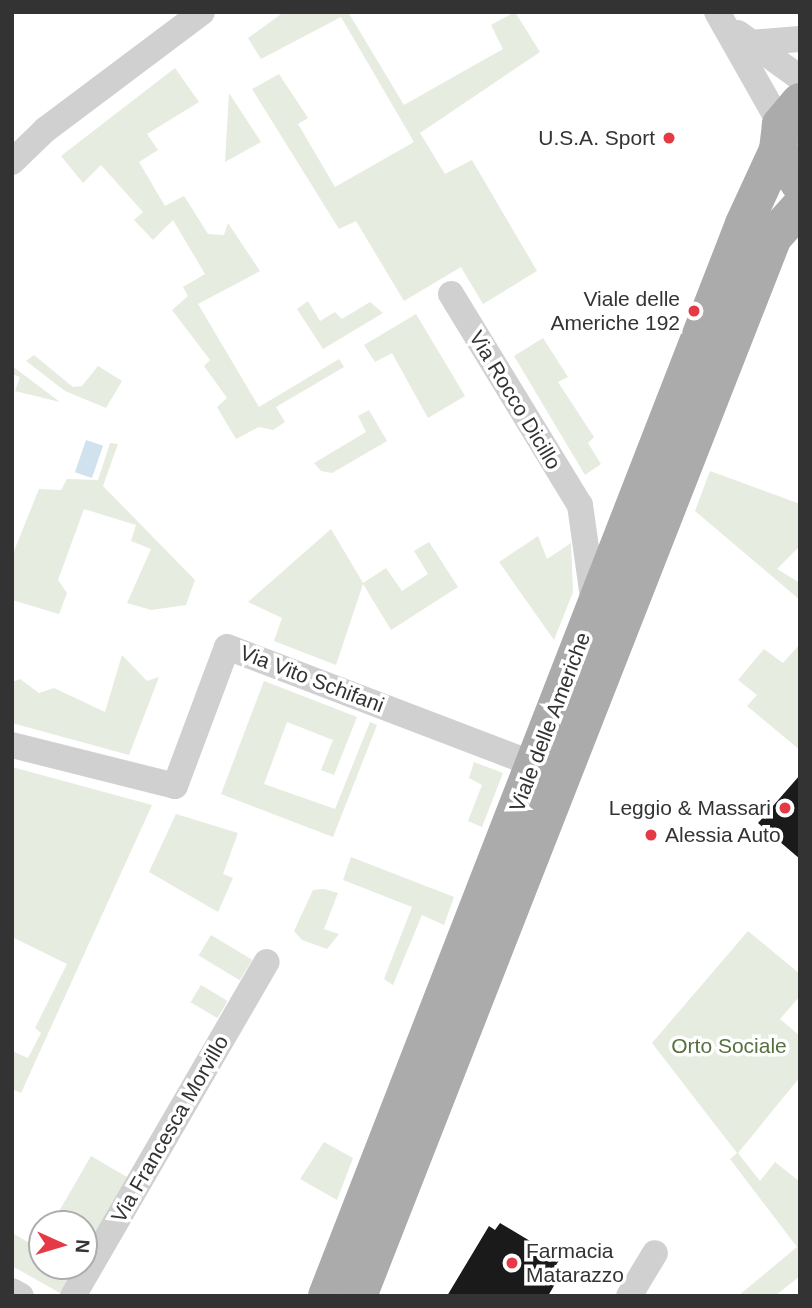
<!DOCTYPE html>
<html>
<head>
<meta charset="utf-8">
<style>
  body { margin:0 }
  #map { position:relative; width:812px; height:1308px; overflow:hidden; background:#fff; font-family:Helvetica,sans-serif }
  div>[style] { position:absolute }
  .green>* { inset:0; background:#e6ecdf; transform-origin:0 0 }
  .water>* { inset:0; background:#cfe2ee; transform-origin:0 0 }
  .building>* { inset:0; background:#1a1a1a }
  .street>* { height:26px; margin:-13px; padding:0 13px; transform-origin:13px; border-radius:13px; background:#d0d0d0 }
  .primary>* { height:38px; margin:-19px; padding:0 19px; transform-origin:19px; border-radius:19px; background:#ababab }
  .dots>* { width:19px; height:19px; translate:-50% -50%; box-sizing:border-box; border:4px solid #fff; border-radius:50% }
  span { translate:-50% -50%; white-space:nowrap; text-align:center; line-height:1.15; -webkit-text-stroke:7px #fff; paint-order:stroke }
  .poi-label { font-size:21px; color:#333 }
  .right { translate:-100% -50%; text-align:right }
  .left { translate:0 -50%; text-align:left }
  .street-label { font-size:21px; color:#333 }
  .park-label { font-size:21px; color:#56703f }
  .frame { position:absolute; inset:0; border:14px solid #333; pointer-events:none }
  .north { position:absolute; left:28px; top:1210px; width:70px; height:70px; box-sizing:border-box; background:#fff; border:2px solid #adadad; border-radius:50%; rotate:94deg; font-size:19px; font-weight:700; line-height:28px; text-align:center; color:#333 }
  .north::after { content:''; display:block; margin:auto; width:24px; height:32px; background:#e63946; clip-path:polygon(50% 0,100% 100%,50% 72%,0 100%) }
</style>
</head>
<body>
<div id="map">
  <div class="green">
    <div style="clip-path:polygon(284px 12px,348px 12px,404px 105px,503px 49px,491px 25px,515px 12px,540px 52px,420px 133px,445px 174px,472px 160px,537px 271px,483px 304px,461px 267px,404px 301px,356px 221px,339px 229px,252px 89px,279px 74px,308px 118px,298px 124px,335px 187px,414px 142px,341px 17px,261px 59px,248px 38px)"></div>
    <div style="clip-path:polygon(175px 68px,199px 102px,147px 134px,158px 150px,139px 162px,165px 206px,184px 196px,208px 234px,224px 235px,228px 223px,260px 271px,198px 304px,259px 407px,339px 359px,344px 367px,276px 407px,285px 422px,273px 430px,259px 427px,236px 439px,217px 407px,227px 398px,204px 366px,210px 360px,172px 310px,188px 296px,183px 287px,205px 274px,173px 220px,153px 240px,134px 220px,143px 212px,101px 165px,83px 183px,61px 156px)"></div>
    <div style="clip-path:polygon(229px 93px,261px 142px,225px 162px)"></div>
    <div style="clip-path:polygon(308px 301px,320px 321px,335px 312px,342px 319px,370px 302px,383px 313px,323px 349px,297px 309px)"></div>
    <div style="clip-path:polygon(416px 314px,465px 396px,428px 418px,392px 353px,375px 362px,364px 345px)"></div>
    <div style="clip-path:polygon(543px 338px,568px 377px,558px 382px,594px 437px,588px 443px,601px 464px,585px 475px,514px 356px)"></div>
    <div style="clip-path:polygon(34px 355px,73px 387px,82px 386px,98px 366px,122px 381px,106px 408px,65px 391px,26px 361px)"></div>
    <div style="clip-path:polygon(12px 366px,60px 402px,15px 391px,20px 377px,12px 374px)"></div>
    <div style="clip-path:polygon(369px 410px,387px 441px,332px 473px,321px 471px,314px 463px,366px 432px,358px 416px)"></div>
    <div style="clip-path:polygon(110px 443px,118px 444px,103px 486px,195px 580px,186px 605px,151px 610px,127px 603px,151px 549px,131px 541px,136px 525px,84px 509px,58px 580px,67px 593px,59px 614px,12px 600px,12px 556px,39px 489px,61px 490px,67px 479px,98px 480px)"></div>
    <div style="clip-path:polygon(710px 471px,800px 504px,800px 546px,777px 569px,800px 583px,800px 600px,695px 511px)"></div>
    <div style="clip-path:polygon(331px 529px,363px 583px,386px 568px,402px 591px,428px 574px,414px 551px,429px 542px,458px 587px,391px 630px,363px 584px,336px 665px,274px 641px,282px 618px,248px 602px)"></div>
    <div style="clip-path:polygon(538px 536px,547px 559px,571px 543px,573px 592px,554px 640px,499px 562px)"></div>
    <div style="clip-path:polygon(800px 644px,800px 750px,747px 706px,757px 695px,738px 680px,764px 649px,783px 663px)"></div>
    <div style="clip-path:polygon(122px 655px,147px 681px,159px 677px,129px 755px,12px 723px,12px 682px,20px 679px,39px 693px,54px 688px,105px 712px)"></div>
    <div style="clip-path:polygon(264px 681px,357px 717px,334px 775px,321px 770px,333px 740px,287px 722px,264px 784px,335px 809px,370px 722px,377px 725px,333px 837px,221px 794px)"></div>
    <div style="clip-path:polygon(474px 762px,503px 773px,482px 827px,468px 821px,482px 785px,469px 778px)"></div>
    <div style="clip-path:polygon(12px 767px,152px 805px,21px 1093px,12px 1089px,12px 1051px,28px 1058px,41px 1033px,35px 1028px,67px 964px,12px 937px)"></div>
    <div style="clip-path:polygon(176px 814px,238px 833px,223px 874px,233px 878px,218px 912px,149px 872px)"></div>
    <div style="clip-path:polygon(351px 857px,454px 897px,444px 925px,422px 915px,393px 985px,384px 979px,412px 907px,343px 880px)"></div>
    <div style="clip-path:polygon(324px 889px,338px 893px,324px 929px,339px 934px,327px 949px,302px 940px,294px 931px,313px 890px)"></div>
    <div style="clip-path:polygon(748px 931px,800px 974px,800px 996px,780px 1019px,800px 1036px,800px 1077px,738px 1153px,760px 1181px,775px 1162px,800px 1182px,800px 1276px,775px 1296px,738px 1296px,797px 1247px,730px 1159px,737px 1153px,652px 1043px)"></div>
    <div style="left:211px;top:935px;width:48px;height:24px;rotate:31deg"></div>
    <div style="left:201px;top:985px;width:31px;height:20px;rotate:31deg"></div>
    <div style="clip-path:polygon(324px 1142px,353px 1158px,337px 1200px,300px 1179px)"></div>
    <div style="clip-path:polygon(91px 1156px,127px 1177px,84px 1252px,84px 1224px,70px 1224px,58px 1213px)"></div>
    <div style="clip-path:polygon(12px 1233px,35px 1246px,33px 1254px,42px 1258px,42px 1266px,76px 1266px,60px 1293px,12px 1266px)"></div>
  </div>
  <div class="water">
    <div style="left:86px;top:440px;width:18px;height:34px;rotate:19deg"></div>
  </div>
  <div class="building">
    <div style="clip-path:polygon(800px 775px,800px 859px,758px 823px)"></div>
    <div style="clip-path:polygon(500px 1223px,560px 1259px,554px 1268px,562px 1272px,548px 1296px,447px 1296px,489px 1226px,495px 1230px)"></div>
  </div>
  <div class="street">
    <div style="left:717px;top:12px;width:130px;rotate:60.5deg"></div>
    <div style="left:738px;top:33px;width:77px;rotate:36deg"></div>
    <div style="left:749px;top:43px;width:51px;rotate:-4.5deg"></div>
    <div style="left:12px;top:162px;width:46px;rotate:-44.1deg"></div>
    <div style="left:45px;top:130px;width:196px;rotate:-36.9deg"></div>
    <div style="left:451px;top:294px;width:247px;rotate:58.6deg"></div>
    <div style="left:580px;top:505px;width:94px;rotate:82deg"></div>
    <div style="left:12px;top:745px;width:168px;rotate:14.1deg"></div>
    <div style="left:175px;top:786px;width:148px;rotate:-69.5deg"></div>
    <div style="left:227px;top:647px;width:329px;rotate:20.9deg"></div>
    <div style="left:12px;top:1291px;width:10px;rotate:29deg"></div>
    <div style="left:73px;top:1296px;width:386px;rotate:-59.9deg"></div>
    <div style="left:629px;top:1296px;width:50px;rotate:-58.8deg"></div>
  </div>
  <div class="primary">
    <div style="left:800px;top:102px;width:30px;rotate:130deg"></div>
    <div style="left:781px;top:125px;width:25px;rotate:97deg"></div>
    <div style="left:778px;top:150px;width:40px;rotate:57.1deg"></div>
    <div style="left:327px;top:1296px;width:1150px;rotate:-68.74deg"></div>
    <div style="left:744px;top:224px;width:81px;rotate:-65.3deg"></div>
    <div style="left:358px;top:1296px;width:1137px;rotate:-68.6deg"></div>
    <div style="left:773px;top:237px;width:40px;rotate:-48deg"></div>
  </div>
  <div class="dots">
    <div style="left:669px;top:138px;background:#e63946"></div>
    <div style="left:694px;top:311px;background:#e63946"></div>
    <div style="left:785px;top:808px;background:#e63946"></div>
    <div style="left:651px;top:835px;background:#e63946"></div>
    <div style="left:512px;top:1263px;background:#e63946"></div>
  </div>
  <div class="poi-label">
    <span class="right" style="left:655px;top:138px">U.S.A. Sport</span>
    <span class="right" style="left:680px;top:311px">Viale delle<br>Americhe 192</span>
    <span class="right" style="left:771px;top:808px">Leggio &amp; Massari</span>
    <span class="left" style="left:665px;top:835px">Alessia Auto</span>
    <span class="left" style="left:526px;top:1263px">Farmacia<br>Matarazzo</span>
  </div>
  <div class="street-label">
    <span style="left:515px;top:400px;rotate:59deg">Via Rocco Dicillo</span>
    <span style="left:312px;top:679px;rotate:21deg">Via Vito Schifani</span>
    <span style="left:550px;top:722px;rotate:-69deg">Viale delle Americhe</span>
    <span style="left:170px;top:1129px;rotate:-60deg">Via Francesca Morvillo</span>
  </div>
  <div class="park-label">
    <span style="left:729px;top:1046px">Orto Sociale</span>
  </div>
  <div class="frame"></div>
  <div class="north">N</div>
</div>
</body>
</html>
